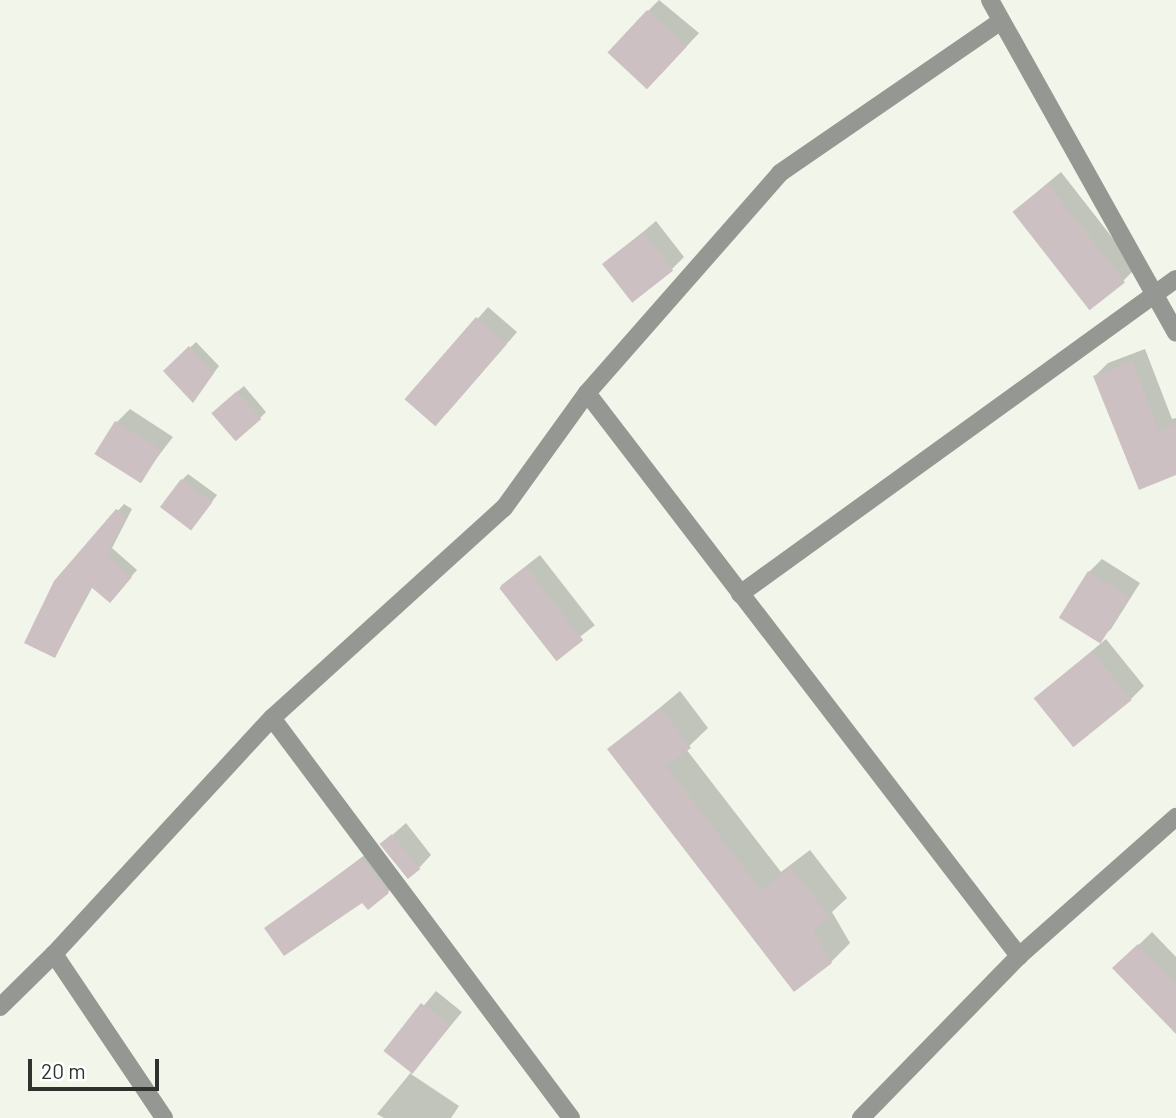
<!DOCTYPE html>
<html>
<head>
<meta charset="utf-8">
<style>
  body { margin:0 }
  #map { position:relative; width:1176px; height:1118px; overflow:hidden; background:#f1f5ea; font-family:Barlow,sans-serif }
  div>[style] { position:absolute }
  .shadow>* { inset:0; background:#0003; transform-origin:0 0 }
  .building>* { inset:0; background:#cdc0c3; transform-origin:0 0 }
  .minor>* { height:18px; margin:-9px; padding:0 9px; transform-origin:9px; border-radius:9px; background:#959793 }
  span { translate:-50% -50%; white-space:nowrap; text-align:center; line-height:1.15; -webkit-text-stroke:5px #fff; paint-order:stroke }
  .scale { position:absolute; left:28px; top:1059px; width:131px; height:32px; box-sizing:border-box; border:4px solid #2f312c; border-top:0; padding-left:9px; font-size:21px; line-height:24px; white-space:nowrap; color:#2f312c; -webkit-text-stroke:5px #fff; paint-order:stroke }
</style>
</head>
<body>
<div id="map">
  <div class="shadow">
    <div style="clip-path:polygon(659px 0,699px 33px,661px 74px,648px 11px)"></div>
    <div style="clip-path:polygon(1061px 172px,1136px 268px,1123px 281px,1014px 211px)"></div>
    <div style="clip-path:polygon(656px 221px,684px 257px,671px 270px,605px 264px)"></div>
    <div style="clip-path:polygon(488px 307px,517px 332px,447px 413px,407px 399px)"></div>
    <div style="clip-path:polygon(196px 342px,219px 366px,193px 401px,165px 371px)"></div>
    <div style="clip-path:polygon(1145px 349px,1172px 419px,1176px 418px,1176px 473px,1095px 376px,1108px 363px)"></div>
    <div style="clip-path:polygon(244px 386px,266px 412px,260px 418px,219px 407px)"></div>
    <div style="clip-path:polygon(130px 409px,173px 437px,139px 481px,96px 453px,117px 422px)"></div>
    <div style="clip-path:polygon(188px 474px,217px 495px,197px 522px,182px 480px)"></div>
    <div style="clip-path:polygon(124px 504px,132px 509px,112px 548px,137px 570px,116px 594px,93px 586px,55px 656px,55px 582px)"></div>
    <div style="left:540px;top:555px;width:89px;height:50px;rotate:52deg"></div>
    <div style="clip-path:polygon(1102px 559px,1140px 583px,1111px 629px,1098px 641px,1089px 572px)"></div>
    <div style="clip-path:polygon(1106px 639px,1144px 686px,1131px 699px,1036px 698px)"></div>
    <div style="clip-path:polygon(680px 691px,708px 728px,686px 749px,781px 872px,810px 850px,847px 898px,832px 912px,850px 943px,831px 962px,610px 749px)"></div>
    <div style="clip-path:polygon(406px 823px,431px 855px,419px 868px,382px 844px)"></div>
    <div style="clip-path:polygon(374px 848px,398px 881px,388px 892px,267px 928px)"></div>
    <div style="clip-path:polygon(1152px 932px,1176px 957px,1176px 1010px,1115px 968px)"></div>
    <div style="clip-path:polygon(436px 991px,462px 1012px,411px 1074px,459px 1106px,451px 1118px,384px 1118px,377px 1114px,412px 1071px,386px 1051px)"></div>
  </div>
  <div class="building">
    <div style="left:647px;top:10px;width:54px;height:58px;rotate:43deg"></div>
    <div style="left:1048px;top:184px;width:125px;height:45px;rotate:52deg"></div>
    <div style="left:643px;top:232px;width:49px;height:52px;rotate:52deg"></div>
    <div style="left:476px;top:317px;width:41px;height:109px;rotate:41deg"></div>
    <div style="clip-path:polygon(189px 346px,214px 373px,193px 403px,163px 371px)"></div>
    <div style="clip-path:polygon(1132px 361px,1159px 431px,1176px 424px,1176px 475px,1139px 490px,1093px 376px)"></div>
    <div style="left:237px;top:391px;width:37px;height:34px;rotate:49deg"></div>
    <div style="left:115px;top:421px;width:55px;height:39px;rotate:32deg"></div>
    <div style="left:181px;top:479px;width:39px;height:35px;rotate:37deg"></div>
    <div style="clip-path:polygon(116px 509px,127px 516px,107px 555px,132px 577px,110px 603px,91px 587px,55px 658px,24px 643px,54px 581px)"></div>
    <div style="left:526px;top:567px;width:93px;height:34px;rotate:52deg"></div>
    <div style="left:1088px;top:571px;width:49px;height:55px;rotate:32deg"></div>
    <div style="left:1092px;top:651px;width:63px;height:75px;rotate:51deg"></div>
    <div style="clip-path:polygon(660px 708px,691px 748px,666px 766px,761px 890px,791px 867px,830px 918px,813px 930px,832px 963px,794px 992px,607px 749px)"></div>
    <div style="left:392px;top:834px;width:45px;height:16px;rotate:51deg"></div>
    <div style="clip-path:polygon(362px 858px,389px 893px,368px 910px,362px 903px,284px 956px,264px 928px)"></div>
    <div style="clip-path:polygon(1138px 944px,1176px 984px,1176px 1034px,1112px 968px)"></div>
    <div style="left:421px;top:1003px;width:37px;height:61px;rotate:38deg"></div>
  </div>
  <div class="minor">
    <div style="left:990px;top:0;width:381px;rotate:60.8deg"></div>
    <div style="left:587px;top:393px;width:710px;rotate:52.5deg"></div>
    <div style="left:740px;top:594px;width:538px;rotate:-35.85deg"></div>
    <div style="left:272px;top:718px;width:499px;rotate:53.2deg"></div>
    <div style="left:54px;top:954px;width:197px;rotate:56.1deg"></div>
    <div style="left:0;top:1007px;width:76px;rotate:-44.5deg"></div>
    <div style="left:54px;top:954px;width:321px;rotate:-47.3deg"></div>
    <div style="left:272px;top:718px;width:313px;rotate:-42.2deg"></div>
    <div style="left:504px;top:508px;width:142px;rotate:-54.2deg"></div>
    <div style="left:587px;top:393px;width:293px;rotate:-48.7deg"></div>
    <div style="left:780px;top:173px;width:268px;rotate:-34.5deg"></div>
    <div style="left:861px;top:1118px;width:226px;rotate:-45.7deg"></div>
    <div style="left:1019px;top:956px;width:210px;rotate:-41.5deg"></div>
  </div>
  <div class="scale">20 m</div>
</div>
</body>
</html>
